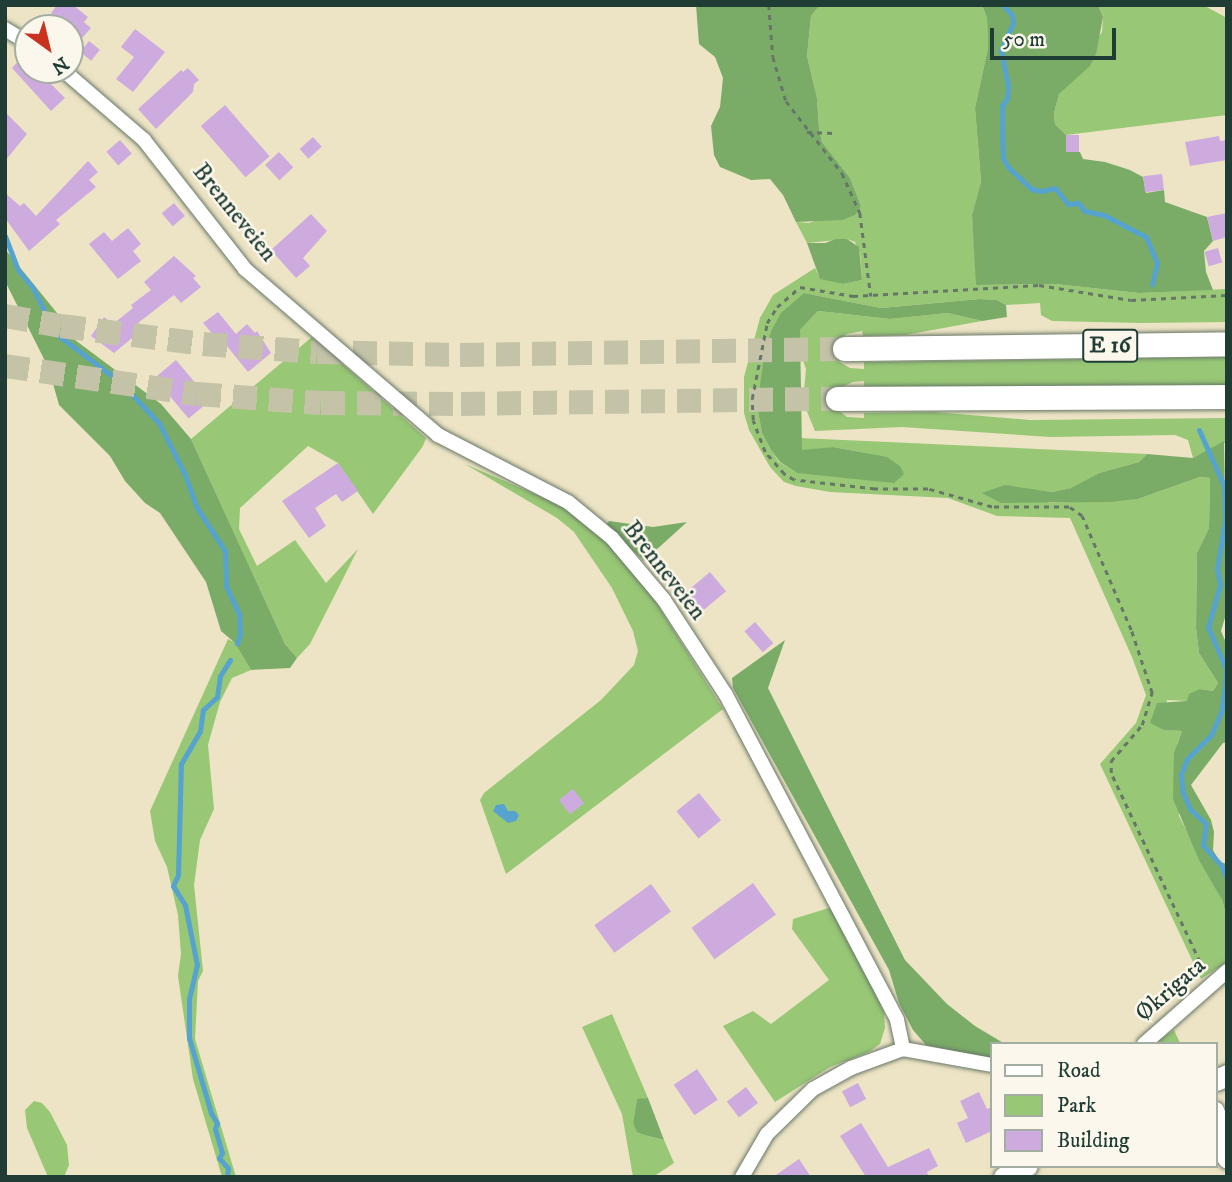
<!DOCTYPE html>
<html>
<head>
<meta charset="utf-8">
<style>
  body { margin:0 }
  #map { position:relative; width:1232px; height:1182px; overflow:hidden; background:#ede4c5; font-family:"IM FELL DW Pica",serif }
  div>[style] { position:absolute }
  .green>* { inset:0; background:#98c776 }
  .forest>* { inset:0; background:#7aac67 }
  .water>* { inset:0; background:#55a3ce }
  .stream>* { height:5px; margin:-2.5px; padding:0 2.5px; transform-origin:2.5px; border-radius:2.5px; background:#55a3ce }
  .building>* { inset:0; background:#cdabdf; transform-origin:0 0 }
  .motorway-tunnel>* { height:24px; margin-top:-12px; transform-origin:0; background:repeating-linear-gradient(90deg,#c4c3a8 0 24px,transparent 0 36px) }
  .path>* { height:2.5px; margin-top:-1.25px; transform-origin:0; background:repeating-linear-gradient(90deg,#677767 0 5px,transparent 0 10px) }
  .roads { filter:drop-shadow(0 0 2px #677767) drop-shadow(0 0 2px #677767) }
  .minor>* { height:14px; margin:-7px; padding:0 7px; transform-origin:7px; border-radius:7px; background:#fff }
  .tertiary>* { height:16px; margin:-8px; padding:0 8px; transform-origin:8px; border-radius:8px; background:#fff }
  .primary>* { height:21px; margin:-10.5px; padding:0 10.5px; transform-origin:10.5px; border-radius:10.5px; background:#fff }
  .motorway>* { height:24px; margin:-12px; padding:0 12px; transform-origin:12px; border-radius:12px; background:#fff }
  span { translate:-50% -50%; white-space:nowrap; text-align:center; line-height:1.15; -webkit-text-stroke:5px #fbf7ec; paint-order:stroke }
  .shield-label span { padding:2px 5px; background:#fbf7ec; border:2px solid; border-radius:5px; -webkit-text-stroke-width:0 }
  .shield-label { font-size:23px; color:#1f3d34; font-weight:700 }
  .street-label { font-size:24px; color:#1f3d34 }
  .frame { position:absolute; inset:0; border:7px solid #1f3d34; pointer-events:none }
  .legend { position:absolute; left:990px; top:1042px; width:228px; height:126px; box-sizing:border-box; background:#fbf7ec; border:2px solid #a3ada2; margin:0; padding:9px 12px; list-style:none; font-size:21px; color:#1f3d34 }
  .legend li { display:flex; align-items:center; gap:14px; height:35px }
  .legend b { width:35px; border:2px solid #a3ada2 }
  .north { position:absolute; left:14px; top:14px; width:70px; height:70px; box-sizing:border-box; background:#fbf7ec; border:2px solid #a3ada2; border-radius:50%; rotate:146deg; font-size:19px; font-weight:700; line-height:28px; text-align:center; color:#1f3d34 }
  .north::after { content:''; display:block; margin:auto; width:24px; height:32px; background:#c8321e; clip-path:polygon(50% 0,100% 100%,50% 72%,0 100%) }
  .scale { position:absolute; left:990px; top:28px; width:126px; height:32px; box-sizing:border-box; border:4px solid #1f3d34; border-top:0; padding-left:9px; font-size:21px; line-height:24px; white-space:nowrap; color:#1f3d34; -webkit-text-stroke:5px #fbf7ec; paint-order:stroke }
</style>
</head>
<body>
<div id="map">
  <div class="green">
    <div style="clip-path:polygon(820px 5px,982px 5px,987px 18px,988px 48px,975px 108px,981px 183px,972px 215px,977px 285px,1055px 284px,1139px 293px,1227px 289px,1227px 322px,1141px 323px,1052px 321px,1041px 315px,1040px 303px,1006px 305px,997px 300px,980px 299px,881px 308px,804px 293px,771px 331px,757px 406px,762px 433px,771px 450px,779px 462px,797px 473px,865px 453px,833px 447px,802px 451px,800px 438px,1147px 454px,1139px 462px,1099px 473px,1072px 488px,1052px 492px,1037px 490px,1049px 503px,1138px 499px,1200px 477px,1210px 478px,1209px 528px,1197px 553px,1196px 628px,1199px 653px,1218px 683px,1213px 691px,1200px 689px,1187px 701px,1167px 700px,1164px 730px,1182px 731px,1177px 744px,1179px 816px,1222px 900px,1227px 917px,1227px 962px,1201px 979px,1100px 764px,1136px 723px,1146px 695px,1132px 657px,1070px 518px,997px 516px,948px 498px,830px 492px,796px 486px,784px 482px,770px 467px,749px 430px,744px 413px,744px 377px,760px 318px,773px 295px,815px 268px,820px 278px,843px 284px,862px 280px,860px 253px,855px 242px,847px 239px,807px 243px,796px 222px,809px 223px,861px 206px,850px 178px,822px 142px,819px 128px,817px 98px,807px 56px,811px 16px)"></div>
    <div style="clip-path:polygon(1098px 5px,1203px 5px,1227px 18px,1227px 115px,1066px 135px,1055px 124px,1054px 113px,1059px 94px,1102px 32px,1103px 17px)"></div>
    <div style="clip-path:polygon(818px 311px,890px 319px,948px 313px,982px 321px,905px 335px,863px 336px,862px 331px,847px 334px,835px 343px,832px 350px,838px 361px,850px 368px,864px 369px,864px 362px,1227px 357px,1227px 385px,864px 388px,864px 381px,853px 382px,840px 388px,834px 407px,847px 417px,864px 418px,864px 413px,934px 412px,1030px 420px,1227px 418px,1227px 442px,1193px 458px,1188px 440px,1175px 435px,1050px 437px,902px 427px,815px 431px,803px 402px,806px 369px,800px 352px,800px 330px)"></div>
    <div style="clip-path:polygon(312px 337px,426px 438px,423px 446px,373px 514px,338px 463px,308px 446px,240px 508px,239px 529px,257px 566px,295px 540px,326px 583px,358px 549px,310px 644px,297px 658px,285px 644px,191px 439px)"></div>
    <div style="clip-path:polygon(465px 464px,563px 506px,607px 541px,654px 599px,723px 709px,506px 874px,480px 800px,484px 793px,601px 700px,634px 665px,638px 651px,633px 631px,612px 588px,574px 532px,557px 518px)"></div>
    <div style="clip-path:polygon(228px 639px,234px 642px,251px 670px,232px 678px,220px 702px,208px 745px,214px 809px,200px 840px,194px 885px,203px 971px,198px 981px,195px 1039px,236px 1177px,222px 1177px,193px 1079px,178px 976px,181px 954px,178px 915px,167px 867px,155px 841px,150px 811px)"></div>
    <div style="clip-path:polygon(832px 907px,870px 980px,884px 1013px,885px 1028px,880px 1044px,869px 1052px,830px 1067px,775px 1102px,723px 1026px,753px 1011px,771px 1024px,829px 980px,792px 929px,793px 919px)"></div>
    <div style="clip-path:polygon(612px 1014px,648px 1098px,637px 1100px,633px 1123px,644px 1135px,664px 1140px,674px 1163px,653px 1177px,633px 1177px,622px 1114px,582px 1027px)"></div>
    <div style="clip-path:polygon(1174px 1030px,1180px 1043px,1184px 1044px,1154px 1044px)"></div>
    <div style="clip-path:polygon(34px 1101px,42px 1103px,50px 1112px,67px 1145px,69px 1165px,64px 1177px,48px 1177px,27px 1128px,25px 1110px)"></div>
  </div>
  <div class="forest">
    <div style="clip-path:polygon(696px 5px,820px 5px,811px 16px,807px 56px,817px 98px,819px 128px,822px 142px,850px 178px,861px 206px,855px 215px,842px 220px,796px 222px,783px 195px,770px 179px,751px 180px,720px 167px,714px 155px,711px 126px,720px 107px,723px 78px,715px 57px,699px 44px)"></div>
    <div style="clip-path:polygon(982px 5px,1098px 5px,1103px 17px,1096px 54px,1090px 66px,1059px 94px,1054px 113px,1055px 124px,1066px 135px,1066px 151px,1080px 152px,1083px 159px,1105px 162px,1130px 170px,1143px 177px,1146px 193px,1164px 190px,1165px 202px,1207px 217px,1213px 241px,1204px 251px,1206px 272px,1213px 290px,1139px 293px,1055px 284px,976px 285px,972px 215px,981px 182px,975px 108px,988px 48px,987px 18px)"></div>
    <div style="clip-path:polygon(836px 239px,847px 239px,859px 247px,862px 280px,843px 284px,820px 279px,807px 243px,825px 243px)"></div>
    <div style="clip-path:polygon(5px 249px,57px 313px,71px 337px,161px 404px,191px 439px,285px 644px,297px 658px,290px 668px,251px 670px,234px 642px,221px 631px,206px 582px,160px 513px,145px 503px,125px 481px,110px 456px,59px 405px,49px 369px,5px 281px)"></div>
    <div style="clip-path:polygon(804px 293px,881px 308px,980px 299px,997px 300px,1006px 305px,1007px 317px,982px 321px,948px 313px,890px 319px,818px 311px,800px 330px,802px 450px,833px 447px,887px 457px,900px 466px,904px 474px,894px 483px,797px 473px,780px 462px,771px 450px,762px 433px,757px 406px,764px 357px,771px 331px,781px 313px)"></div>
    <div style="clip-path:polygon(1224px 441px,1227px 611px,1221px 631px,1227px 645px,1227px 742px,1223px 743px,1191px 785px,1211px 820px,1214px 832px,1213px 850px,1220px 862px,1227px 864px,1227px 917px,1222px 900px,1199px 860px,1173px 799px,1174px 753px,1182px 731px,1164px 730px,1150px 723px,1157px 703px,1187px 701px,1189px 694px,1200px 689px,1213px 691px,1218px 683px,1199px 653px,1196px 628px,1197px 553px,1209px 528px,1210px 478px,1200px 477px,1138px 499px,1109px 502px,1001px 503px,982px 493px,1005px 485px,1052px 492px,1071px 488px,1099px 473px,1139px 462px,1147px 454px,1193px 458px)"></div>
    <div style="clip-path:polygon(609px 521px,653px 527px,687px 522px,644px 561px,606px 525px)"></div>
    <div style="clip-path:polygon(785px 640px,768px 688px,905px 960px,947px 1004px,975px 1026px,1005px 1044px,992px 1044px,992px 1059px,926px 1045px,913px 1030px,899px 1003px,889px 970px,733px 688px,732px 678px)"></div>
    <div style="clip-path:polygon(648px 1098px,664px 1140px,644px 1135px,637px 1132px,633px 1123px,637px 1099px)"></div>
  </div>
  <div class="water">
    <div style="clip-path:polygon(504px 804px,508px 811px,515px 811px,519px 815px,516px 821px,508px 823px,493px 811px,496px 805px)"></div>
  </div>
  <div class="stream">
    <div style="left:1003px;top:5px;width:13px;rotate:48deg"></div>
    <div style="left:1012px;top:15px;width:8px;rotate:83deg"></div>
    <div style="left:1013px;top:23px;width:30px;rotate:114deg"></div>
    <div style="left:1001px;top:50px;width:37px;rotate:79deg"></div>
    <div style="left:1008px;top:86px;width:12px;rotate:95deg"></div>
    <div style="left:1007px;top:98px;width:9px;rotate:122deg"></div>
    <div style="left:1002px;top:106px;width:31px;rotate:90deg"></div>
    <div style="left:1002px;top:137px;width:21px;rotate:87deg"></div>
    <div style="left:1003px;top:158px;width:10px;rotate:61deg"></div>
    <div style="left:1008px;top:167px;width:33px;rotate:43deg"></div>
    <div style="left:1032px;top:189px;width:9px;rotate:13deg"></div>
    <div style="left:1041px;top:191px;width:14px;rotate:-12deg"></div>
    <div style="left:1055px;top:188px;width:21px;rotate:51deg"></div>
    <div style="left:1068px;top:204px;width:10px;rotate:-6deg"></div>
    <div style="left:1078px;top:203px;width:11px;rotate:49deg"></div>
    <div style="left:1085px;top:211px;width:19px;rotate:12deg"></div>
    <div style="left:1104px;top:215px;width:47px;rotate:27.6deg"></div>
    <div style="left:1146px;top:237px;width:28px;rotate:67deg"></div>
    <div style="left:1157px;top:263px;width:22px;rotate:103deg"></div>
    <div style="left:5px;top:236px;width:36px;rotate:69deg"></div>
    <div style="left:18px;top:270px;width:23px;rotate:50deg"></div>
    <div style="left:33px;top:288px;width:50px;rotate:63.9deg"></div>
    <div style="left:55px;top:333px;width:80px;rotate:36.9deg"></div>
    <div style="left:119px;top:381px;width:58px;rotate:46.4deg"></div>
    <div style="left:159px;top:423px;width:58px;rotate:63.4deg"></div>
    <div style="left:185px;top:475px;width:35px;rotate:70deg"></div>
    <div style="left:197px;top:508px;width:51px;rotate:56.9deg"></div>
    <div style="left:225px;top:551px;width:35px;rotate:88deg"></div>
    <div style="left:226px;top:586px;width:31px;rotate:65deg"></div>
    <div style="left:239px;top:614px;width:20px;rotate:87deg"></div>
    <div style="left:240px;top:634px;width:10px;rotate:107deg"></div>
    <div style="left:1199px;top:430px;width:61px;rotate:65.9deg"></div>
    <div style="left:1224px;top:486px;width:34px;rotate:88deg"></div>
    <div style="left:1225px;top:520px;width:50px;rotate:99.3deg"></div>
    <div style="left:1217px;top:569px;width:16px;rotate:79deg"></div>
    <div style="left:1220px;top:585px;width:44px;rotate:105.9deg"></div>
    <div style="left:1208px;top:627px;width:46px;rotate:66.8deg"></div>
    <div style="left:1226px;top:669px;width:18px;rotate:93deg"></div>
    <div style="left:1225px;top:687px;width:25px;rotate:99deg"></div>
    <div style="left:1221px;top:712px;width:25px;rotate:113deg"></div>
    <div style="left:1211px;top:735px;width:34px;rotate:135deg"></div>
    <div style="left:1187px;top:759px;width:17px;rotate:111deg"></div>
    <div style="left:1181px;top:775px;width:18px;rotate:84deg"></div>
    <div style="left:1183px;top:793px;width:17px;rotate:66deg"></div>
    <div style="left:1190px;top:809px;width:22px;rotate:43deg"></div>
    <div style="left:1206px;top:824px;width:21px;rotate:98deg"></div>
    <div style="left:1203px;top:845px;width:27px;rotate:48deg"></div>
    <div style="left:1221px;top:865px;width:15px;rotate:67deg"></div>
    <div style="left:227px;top:1177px;width:9px;rotate:-84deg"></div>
    <div style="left:228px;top:1168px;width:13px;rotate:-132deg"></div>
    <div style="left:219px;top:1158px;width:6px;rotate:-59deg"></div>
    <div style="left:222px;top:1153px;width:25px;rotate:-106deg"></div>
    <div style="left:215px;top:1129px;width:6px;rotate:-72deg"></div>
    <div style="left:217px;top:1123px;width:12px;rotate:-121deg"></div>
    <div style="left:211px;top:1113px;width:78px;rotate:-106.3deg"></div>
    <div style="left:189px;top:1038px;width:39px;rotate:-90deg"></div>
    <div style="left:189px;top:999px;width:35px;rotate:-77deg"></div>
    <div style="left:197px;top:965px;width:61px;rotate:-101.3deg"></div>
    <div style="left:185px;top:905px;width:22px;rotate:-122deg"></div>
    <div style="left:173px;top:886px;width:12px;rotate:-66deg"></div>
    <div style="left:178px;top:875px;width:111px;rotate:-88.5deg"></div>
    <div style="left:181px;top:764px;width:38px;rotate:-60deg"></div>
    <div style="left:200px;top:731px;width:21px;rotate:-82deg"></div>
    <div style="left:203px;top:710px;width:19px;rotate:-43deg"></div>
    <div style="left:217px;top:697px;width:21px;rotate:-82deg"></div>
    <div style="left:220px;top:676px;width:19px;rotate:-58deg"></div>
  </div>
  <div class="building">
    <div style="clip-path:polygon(57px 5px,73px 5px,88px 17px,84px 22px,91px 28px,82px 38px,51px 13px)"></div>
    <div style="clip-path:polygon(135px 29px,165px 52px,133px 92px,116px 79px,134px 57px,121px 47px)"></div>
    <div style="left:89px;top:41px;width:14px;height:14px;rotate:39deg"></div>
    <div style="clip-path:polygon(27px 52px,28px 70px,37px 70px,65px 98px,51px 111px,12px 68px)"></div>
    <div style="clip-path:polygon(188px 68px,199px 80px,194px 84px,193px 92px,156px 129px,138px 109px,181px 70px,183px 72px)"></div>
    <div style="left:225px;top:105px;width:68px;height:32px;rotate:49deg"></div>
    <div style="clip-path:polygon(5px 112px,27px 134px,5px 161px)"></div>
    <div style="left:1066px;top:135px;width:13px;height:17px"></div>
    <div style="clip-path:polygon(1219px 136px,1220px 141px,1227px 140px,1227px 160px,1190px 166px,1185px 142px)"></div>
    <div style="left:313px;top:137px;width:13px;height:18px;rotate:48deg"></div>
    <div style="left:120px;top:140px;width:18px;height:18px;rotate:49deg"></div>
    <div style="left:279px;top:152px;width:21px;height:19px;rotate:47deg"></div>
    <div style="clip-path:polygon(88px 161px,98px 172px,89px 180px,96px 187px,56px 220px,60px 224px,29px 251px,5px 218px,5px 193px,20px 206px,24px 203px,36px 216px)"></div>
    <div style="left:1162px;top:174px;width:16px;height:19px;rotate:83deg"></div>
    <div style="left:174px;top:203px;width:17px;height:16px;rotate:50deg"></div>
    <div style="clip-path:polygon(1227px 213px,1227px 237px,1213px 241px,1207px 217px)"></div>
    <div style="clip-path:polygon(311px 214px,327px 231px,303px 258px,310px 266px,296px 278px,271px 250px)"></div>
    <div style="clip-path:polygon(128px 228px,141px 244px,133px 251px,141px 261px,118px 279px,89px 244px,104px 232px,112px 241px)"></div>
    <div style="left:1218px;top:248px;width:15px;height:14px;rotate:74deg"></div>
    <div style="clip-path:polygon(174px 256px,196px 276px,193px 278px,201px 287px,181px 303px,174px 295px,138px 323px,143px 329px,114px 353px,91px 336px,104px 317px,113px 324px,133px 308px,131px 305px,151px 290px,144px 282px)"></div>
    <div style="clip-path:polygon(218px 312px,236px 334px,247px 324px,255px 333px,257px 331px,271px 353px,248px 372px,218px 335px,216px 338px,203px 323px)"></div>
    <div style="left:176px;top:360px;width:53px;height:28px;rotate:50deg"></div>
    <div style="clip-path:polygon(338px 463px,358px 491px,342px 502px,336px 494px,315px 508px,326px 526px,309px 538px,282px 501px)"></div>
    <div style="left:710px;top:572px;width:25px;height:32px;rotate:50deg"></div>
    <div style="left:755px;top:622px;width:28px;height:14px;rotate:49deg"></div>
    <div style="left:573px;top:789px;width:18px;height:18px;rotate:52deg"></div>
    <div style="left:699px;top:793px;width:35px;height:29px;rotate:51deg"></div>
    <div style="left:753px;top:883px;width:39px;height:76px;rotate:54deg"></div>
    <div style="left:651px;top:884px;width:34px;height:70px;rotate:54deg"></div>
    <div style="left:697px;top:1069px;width:37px;height:28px;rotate:56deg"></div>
    <div style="left:858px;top:1083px;width:18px;height:18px;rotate:63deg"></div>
    <div style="left:746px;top:1087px;width:20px;height:24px;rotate:53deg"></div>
    <div style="clip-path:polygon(979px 1092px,987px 1109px,992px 1107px,992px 1131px,966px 1143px,957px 1123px,968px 1118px,960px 1101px)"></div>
    <div style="clip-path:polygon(861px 1123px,888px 1167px,929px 1148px,938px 1166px,927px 1172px,929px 1177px,866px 1177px,840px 1136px)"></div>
    <div style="clip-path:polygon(799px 1159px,811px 1177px,773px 1177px)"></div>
  </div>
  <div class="motorway-tunnel">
    <div style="left:5px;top:316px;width:57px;rotate:10.1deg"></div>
    <div style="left:61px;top:326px;width:143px;rotate:7.2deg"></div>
    <div style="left:203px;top:344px;width:114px;rotate:4deg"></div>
    <div style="left:317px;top:352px;width:143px;rotate:1.2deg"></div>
    <div style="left:460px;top:355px;width:385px;rotate:-0.9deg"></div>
    <div style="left:5px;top:366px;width:194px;rotate:8.3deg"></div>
    <div style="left:197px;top:394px;width:124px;rotate:4.2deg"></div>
    <div style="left:321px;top:403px;width:140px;rotate:0.4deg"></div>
    <div style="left:461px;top:404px;width:377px;rotate:-0.8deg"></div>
  </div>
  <div class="path">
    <div style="left:769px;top:5px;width:52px;rotate:85.6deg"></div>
    <div style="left:773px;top:57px;width:46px;rotate:73.5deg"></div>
    <div style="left:786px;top:101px;width:91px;rotate:52.1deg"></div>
    <div style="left:842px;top:173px;width:44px;rotate:65.8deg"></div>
    <div style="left:860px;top:213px;width:84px;rotate:82.5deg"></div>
    <div style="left:807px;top:132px;width:28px;rotate:2deg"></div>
    <div style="left:1204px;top:971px;width:219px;rotate:-115.2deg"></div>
    <div style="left:1111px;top:773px;width:12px;rotate:-90deg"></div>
    <div style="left:1111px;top:761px;width:48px;rotate:-49.3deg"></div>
    <div style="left:1142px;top:725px;width:34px;rotate:-73deg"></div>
    <div style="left:1152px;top:693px;width:66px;rotate:-108.4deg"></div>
    <div style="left:1131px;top:630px;width:124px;rotate:-113.3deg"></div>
    <div style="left:1082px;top:516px;width:16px;rotate:-145deg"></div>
    <div style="left:1069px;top:507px;width:77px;rotate:180deg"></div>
    <div style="left:992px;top:507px;width:66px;rotate:-164.3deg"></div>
    <div style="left:928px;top:489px;width:53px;rotate:180deg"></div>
    <div style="left:875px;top:489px;width:81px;rotate:-173.7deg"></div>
    <div style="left:794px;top:480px;width:12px;rotate:-149deg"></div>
    <div style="left:784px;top:474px;width:29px;rotate:-131deg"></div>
    <div style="left:765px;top:452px;width:34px;rotate:-111deg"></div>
    <div style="left:753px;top:420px;width:21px;rotate:-93deg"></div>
    <div style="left:752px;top:399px;width:77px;rotate:-78.8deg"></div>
    <div style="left:767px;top:323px;width:19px;rotate:-58deg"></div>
    <div style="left:777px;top:307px;width:30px;rotate:-41deg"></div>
    <div style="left:800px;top:287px;width:54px;rotate:9.6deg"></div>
    <div style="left:853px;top:296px;width:186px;rotate:-3.4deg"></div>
    <div style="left:1039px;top:285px;width:93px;rotate:9.3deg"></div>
    <div style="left:1131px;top:300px;width:96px;rotate:-3deg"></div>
  </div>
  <div class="roads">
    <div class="minor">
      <div style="left:5px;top:29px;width:27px;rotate:31deg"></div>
      <div style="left:63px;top:70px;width:107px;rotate:40.8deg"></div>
      <div style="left:144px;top:140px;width:164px;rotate:51.9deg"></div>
      <div style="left:245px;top:269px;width:255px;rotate:40.7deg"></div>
      <div style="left:438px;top:435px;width:146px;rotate:27.3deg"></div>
      <div style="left:568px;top:502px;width:57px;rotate:39.3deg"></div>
      <div style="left:612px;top:538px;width:81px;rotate:50deg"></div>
      <div style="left:664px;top:600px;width:113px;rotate:56.9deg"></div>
      <div style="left:726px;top:695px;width:367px;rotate:62.2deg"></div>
      <div style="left:897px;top:1020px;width:30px;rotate:78deg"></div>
      <div style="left:903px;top:1049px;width:55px;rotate:159.9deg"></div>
      <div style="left:851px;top:1068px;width:43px;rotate:151.1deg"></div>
      <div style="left:813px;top:1089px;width:64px;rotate:135.6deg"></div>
      <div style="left:767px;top:1134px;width:50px;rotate:120.2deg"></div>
      <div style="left:1144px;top:1044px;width:111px;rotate:-41.3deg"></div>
      <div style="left:903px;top:1049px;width:90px;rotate:10.2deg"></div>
    </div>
    <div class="tertiary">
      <div style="left:1216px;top:1110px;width:33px;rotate:70deg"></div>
      <div style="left:1216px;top:1145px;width:19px;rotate:55deg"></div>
    </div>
    <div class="primary">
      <div style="left:1216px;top:1080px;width:12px;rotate:-24deg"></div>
      <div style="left:1004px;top:1177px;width:25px;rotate:-26deg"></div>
    </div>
    <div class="motorway">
      <div style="left:845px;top:349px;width:382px;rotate:-0.7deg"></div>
      <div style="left:838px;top:399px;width:389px;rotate:-0.3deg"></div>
    </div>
  </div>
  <div class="shield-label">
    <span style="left:1110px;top:346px">E 16</span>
  </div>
  <div class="street-label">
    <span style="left:234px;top:213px;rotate:51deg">Brenneveien</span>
    <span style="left:664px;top:571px;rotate:52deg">Brenneveien</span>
    <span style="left:1171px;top:990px;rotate:-41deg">Økrigata</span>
  </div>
  <div class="frame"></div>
  <ul class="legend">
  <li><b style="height:9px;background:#fff"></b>Road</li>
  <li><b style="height:19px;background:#98c776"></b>Park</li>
  <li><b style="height:19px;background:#cdabdf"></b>Building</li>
  </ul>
  <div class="north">N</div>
  <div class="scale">50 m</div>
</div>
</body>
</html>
